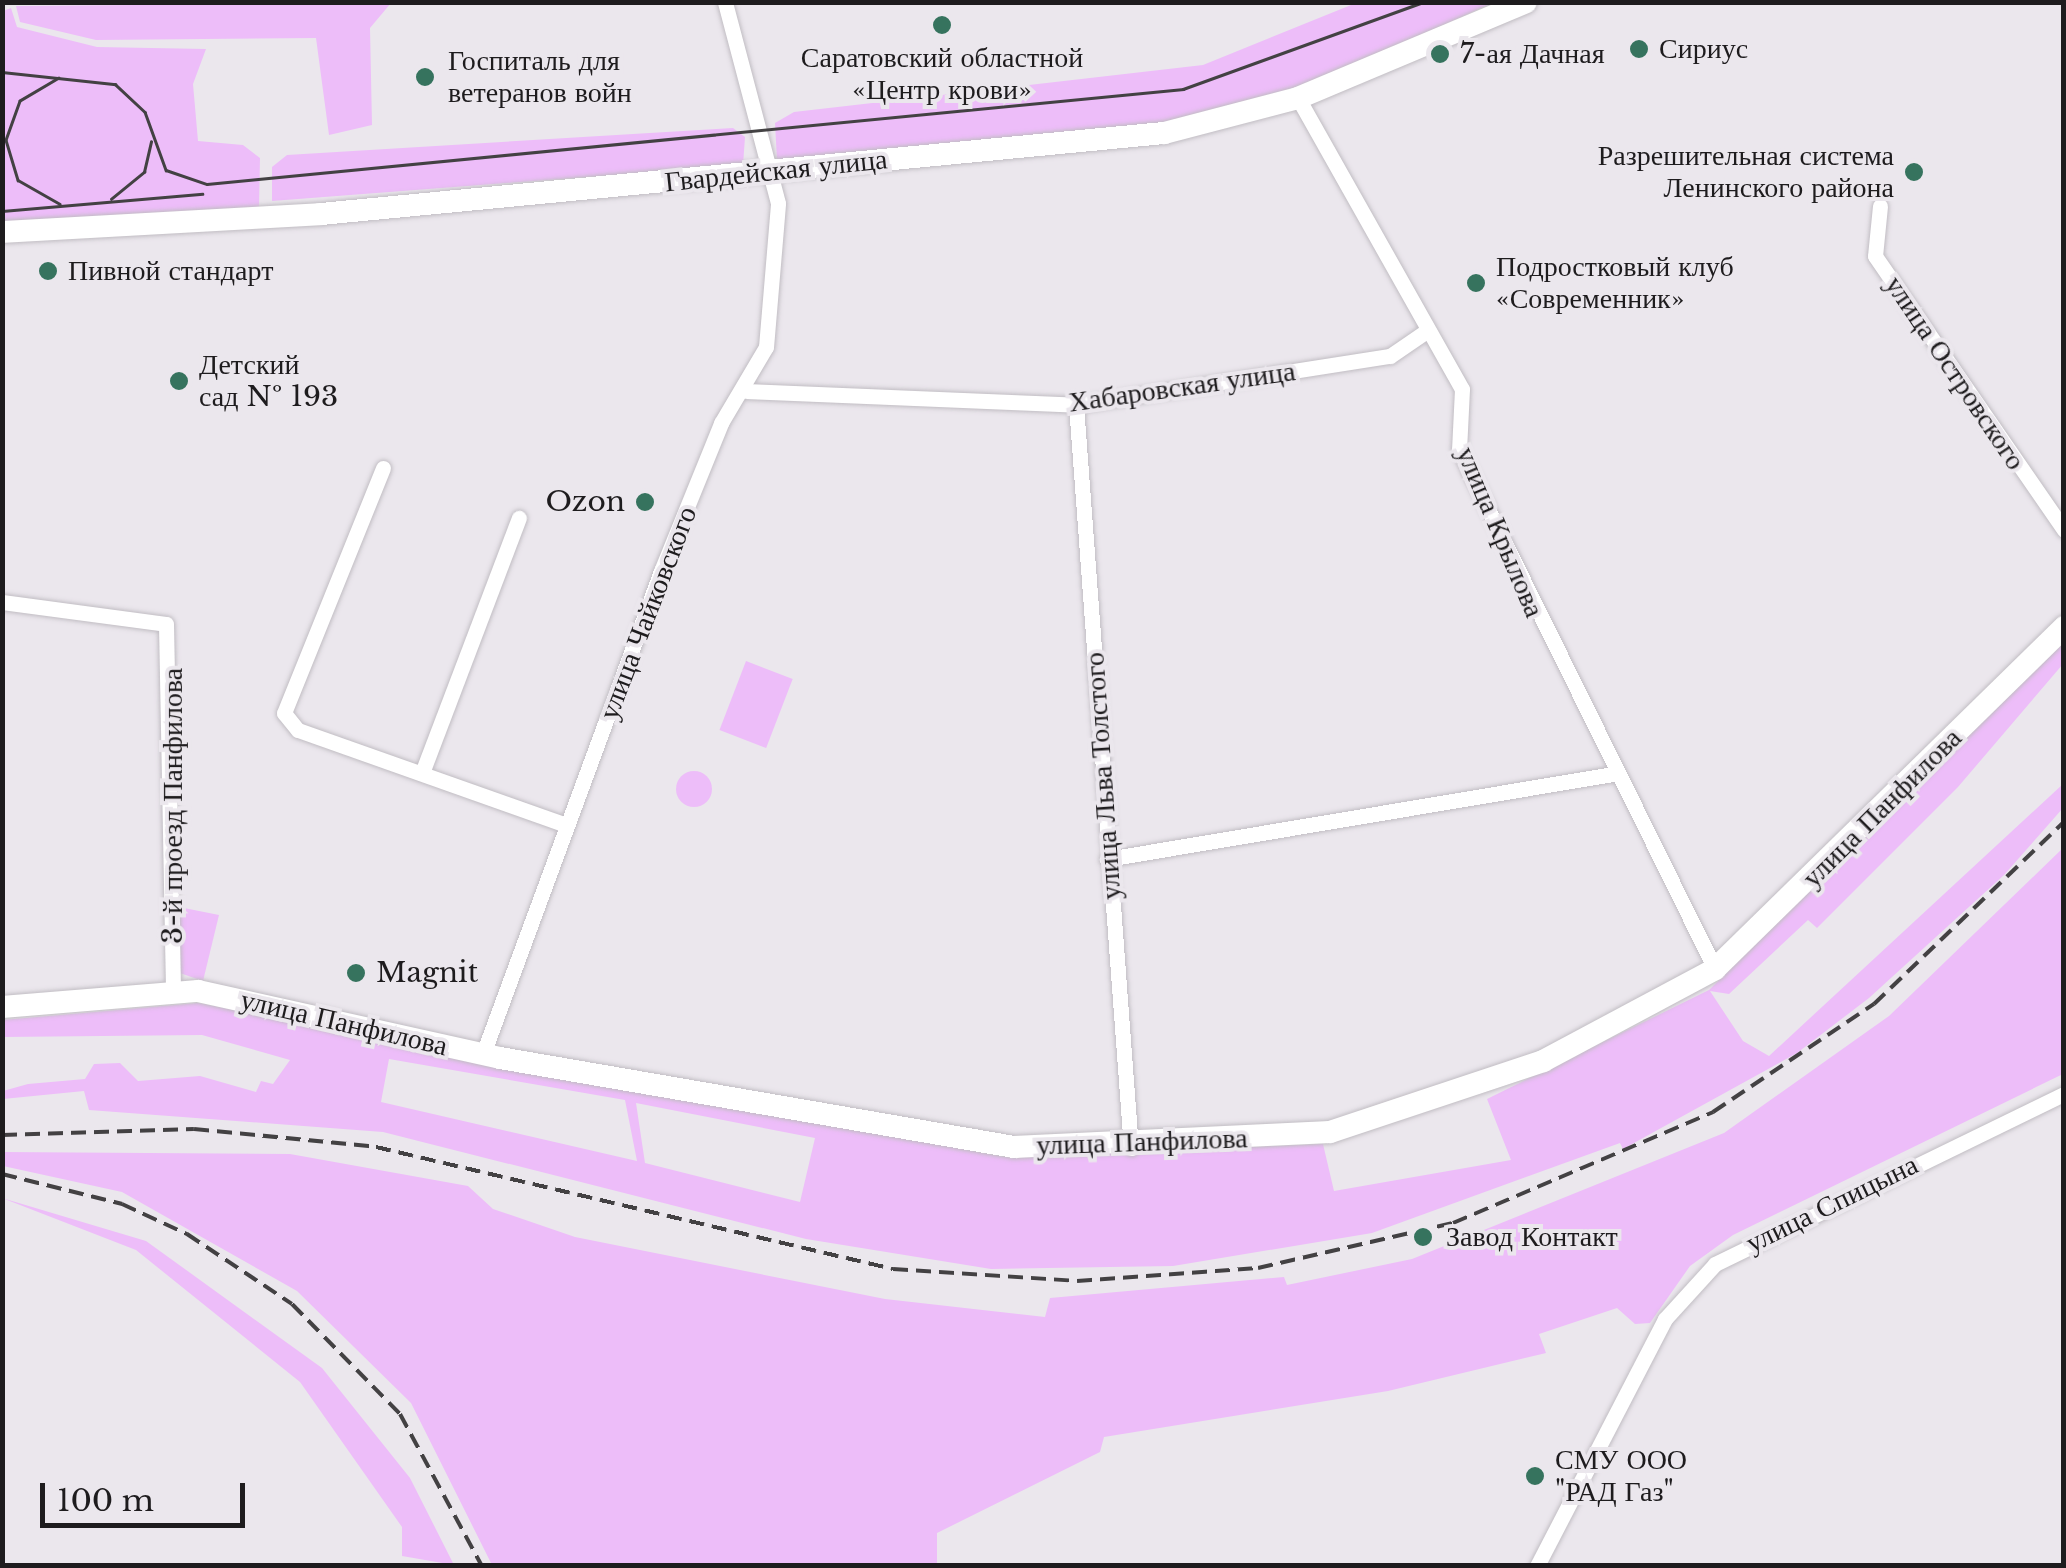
<!DOCTYPE html>
<html>
<head>
<meta charset="utf-8">
<style>
  body { margin:0 }
  #map { position:relative; width:2066px; height:1568px; overflow:hidden; background:#ebe7ed; font-family:"Libre Baskerville",serif }
  div>[style] { position:absolute }
  .green>* { inset:0; background:#edbdf9; transform-origin:0 0 }
  .round { border-radius:50% }
  .roads { filter:drop-shadow(0 0 2px #c1bdc3) drop-shadow(0 0 2px #c1bdc3) }
  .street>* { height:15px; margin:-7.5px; padding:0 7.5px; transform-origin:7.5px; border-radius:7.5px; background:#fff }
  .secondary>* { height:22px; margin:-11px; padding:0 11px; transform-origin:11px; border-radius:11px; background:#fff }
  .tram>* { height:2.5px; margin:-1.25px; padding:0 1.25px; transform-origin:1.25px; border-radius:1.25px; background:#434143 }
  .rail>* { height:4px; margin-top:-2px; transform-origin:0; background:repeating-linear-gradient(90deg,#434143 0 15px,transparent 0 23px) }
  .dots>* { width:28px; height:28px; translate:-50% -50%; box-sizing:border-box; border:5px solid #ebe7ed; border-radius:50% }
  span { translate:-50% -50%; white-space:nowrap; text-align:center; line-height:1.15; -webkit-text-stroke:8px #ebe7ed; paint-order:stroke }
  .poi-label { font-size:28px; color:#1e1c1e }
  .left { translate:0 -50%; text-align:left }
  .right { translate:-100% -50%; text-align:right }
  .street-label { font-size:28px; color:#1e1c1e }
  .frame { position:absolute; inset:0; border:5px solid #1e1c1e; pointer-events:none }
  .scale { position:absolute; left:40px; top:1483px; width:205px; height:45px; box-sizing:border-box; border:5px solid #1e1c1e; border-top:0; padding-left:12px; font-size:30px; line-height:35px; white-space:nowrap; color:#1e1c1e; -webkit-text-stroke:8px #ebe7ed; paint-order:stroke }
</style>
</head>
<body>
<div id="map">
  <div class="green">
    <div style="clip-path:polygon(391px 3px,370px 28px,372px 125px,329px 135px,316px 38px,96px 40px,20px 22px,16px 6px)"></div>
    <div style="clip-path:polygon(1356px 3px,1492px 3px,1307px 87px,1164px 124px,777px 160px,775px 123px,794px 112px,1203px 65px)"></div>
    <div style="clip-path:polygon(11px 8px,17px 27px,97px 47px,206px 49px,193px 84px,198px 141px,243px 145px,260px 158px,259px 208px,3px 223px,3px 11px)"></div>
    <div style="clip-path:polygon(733px 128px,745px 137px,743px 165px,272px 201px,272px 167px,287px 155px)"></div>
    <div style="clip-path:polygon(evenodd,2063px 643px,2063px 664px,1958px 787px,1817px 928px,1808px 920px,1729px 994px,1710px 991px,1743px 1041px,1769px 1056px,2063px 784px,2063px 808px,2004px 875px,1869px 998px,1797px 1053px,1623px 1149px,1620px 1143px,1372px 1233px,1173px 1266px,991px 1269px,806px 1239px,383px 1132px,89px 1110px,84px 1091px,3px 1099px,3px 1091px,28px 1084px,85px 1079px,94px 1064px,120px 1063px,138px 1081px,200px 1076px,256px 1092px,261px 1081px,273px 1084px,290px 1060px,202px 1035px,3px 1037px,2px 1020px,198px 1003px,1004px 1157px,1323px 1144px,1334px 1191px,1511px 1160px,1487px 1099px,1709px 990px,2063px 643px,389px 1059px,625px 1100px,637px 1161px,381px 1102px,389px 1059px,2063px 643px,636px 1103px,815px 1138px,800px 1202px,645px 1163px,636px 1103px)"></div>
    <div style="left:746px;top:661px;width:50px;height:74px;rotate:21deg"></div>
    <div class="round" style="left:676px;top:771px;width:36px;height:36px"></div>
    <div style="clip-path:polygon(2063px 848px,2063px 1074px,1733px 1235px,1690px 1266px,1650px 1323px,1635px 1324px,1617px 1308px,1539px 1334px,1546px 1353px,1388px 1391px,1104px 1437px,1100px 1452px,937px 1533px,937px 1565px,492px 1565px,411px 1403px,297px 1291px,122px 1192px,3px 1166px,3px 1152px,290px 1154px,468px 1186px,493px 1209px,575px 1237px,885px 1299px,1045px 1317px,1050px 1298px,1284px 1277px,1287px 1285px,1412px 1259px,1724px 1133px,1889px 1016px)"></div>
    <div style="clip-path:polygon(179px 907px,219px 915px,203px 981px,177px 972px)"></div>
    <div style="clip-path:polygon(2px 1198px,146px 1241px,322px 1368px,410px 1478px,454px 1565px,402px 1556px,402px 1527px,300px 1382px,136px 1250px)"></div>
  </div>
  <div class="roads">
    <div class="street">
      <div style="left:1298px;top:98px;width:334px;rotate:60.6deg"></div>
      <div style="left:1462px;top:389px;width:61px;rotate:92.8deg"></div>
      <div style="left:1459px;top:450px;width:579px;rotate:63.74deg"></div>
      <div style="left:1880px;top:206px;width:50px;rotate:95.7deg"></div>
      <div style="left:1875px;top:256px;width:333px;rotate:55.4deg"></div>
      <div style="left:747px;top:391px;width:329px;rotate:2.4deg"></div>
      <div style="left:1076px;top:405px;width:318px;rotate:-8.9deg"></div>
      <div style="left:1390px;top:356px;width:46px;rotate:-34.4deg"></div>
      <div style="left:1076px;top:405px;width:745px;rotate:85.77deg"></div>
      <div style="left:383px;top:468px;width:264px;rotate:112deg"></div>
      <div style="left:284px;top:713px;width:22px;rotate:51deg"></div>
      <div style="left:298px;top:730px;width:285px;rotate:19.5deg"></div>
      <div style="left:2px;top:602px;width:165px;rotate:7.6deg"></div>
      <div style="left:166px;top:624px;width:366px;rotate:88.9deg"></div>
      <div style="left:422px;top:773px;width:273px;rotate:-69.2deg"></div>
      <div style="left:1107px;top:859px;width:513px;rotate:-9.54deg"></div>
      <div style="left:483px;top:1054px;width:515px;rotate:-69.77deg"></div>
      <div style="left:661px;top:571px;width:160px;rotate:-67.9deg"></div>
      <div style="left:721px;top:423px;width:88px;rotate:-59.4deg"></div>
      <div style="left:766px;top:347px;width:144px;rotate:-85.2deg"></div>
      <div style="left:778px;top:203px;width:208px;rotate:-104.8deg"></div>
      <div style="left:1537px;top:1566px;width:278px;rotate:-62.6deg"></div>
      <div style="left:1665px;top:1319px;width:74px;rotate:-47.7deg"></div>
      <div style="left:1715px;top:1264px;width:388px;rotate:-26deg"></div>
    </div>
    <div class="secondary">
      <div style="left:2px;top:232px;width:320px;rotate:-3.2deg"></div>
      <div style="left:321px;top:214px;width:847px;rotate:-5.49deg"></div>
      <div style="left:1164px;top:133px;width:138px;rotate:-14.6deg"></div>
      <div style="left:1298px;top:98px;width:247px;rotate:-22.8deg"></div>
      <div style="left:2px;top:1007px;width:197px;rotate:-4.7deg"></div>
      <div style="left:198px;top:991px;width:309px;rotate:12.5deg"></div>
      <div style="left:500px;top:1058px;width:522px;rotate:9.82deg"></div>
      <div style="left:1014px;top:1147px;width:316px;rotate:-2.7deg"></div>
      <div style="left:1330px;top:1132px;width:225px;rotate:-18.4deg"></div>
      <div style="left:1543px;top:1061px;width:195px;rotate:-28.1deg"></div>
      <div style="left:1715px;top:969px;width:489px;rotate:-44.4deg"></div>
    </div>
  </div>
  <div class="tram">
    <div style="left:2px;top:72px;width:114px;rotate:6.1deg"></div>
    <div style="left:115px;top:84px;width:41px;rotate:43deg"></div>
    <div style="left:145px;top:112px;width:62px;rotate:70.1deg"></div>
    <div style="left:166px;top:170px;width:43px;rotate:18.9deg"></div>
    <div style="left:207px;top:184px;width:981px;rotate:-5.56deg"></div>
    <div style="left:1183px;top:89px;width:255px;rotate:-19.9deg"></div>
    <div style="left:59px;top:78px;width:45px;rotate:149.5deg"></div>
    <div style="left:20px;top:101px;width:41px;rotate:109.7deg"></div>
    <div style="left:6px;top:140px;width:42px;rotate:73.3deg"></div>
    <div style="left:18px;top:180px;width:48px;rotate:29.7deg"></div>
    <div style="left:111px;top:199px;width:43px;rotate:-39.3deg"></div>
    <div style="left:144px;top:172px;width:31px;rotate:-77deg"></div>
    <div style="left:2px;top:211px;width:201px;rotate:-4.9deg"></div>
  </div>
  <div class="rail">
    <div style="left:2px;top:1135px;width:192px;rotate:-1.8deg"></div>
    <div style="left:194px;top:1129px;width:183px;rotate:5.6deg"></div>
    <div style="left:376px;top:1147px;width:531px;rotate:13.28deg"></div>
    <div style="left:893px;top:1269px;width:184px;rotate:3.7deg"></div>
    <div style="left:1077px;top:1281px;width:181px;rotate:-4.1deg"></div>
    <div style="left:1258px;top:1268px;width:200px;rotate:-13deg"></div>
    <div style="left:1453px;top:1223px;width:283px;rotate:-23.1deg"></div>
    <div style="left:1713px;top:1112px;width:194px;rotate:-33.9deg"></div>
    <div style="left:1874px;top:1004px;width:263px;rotate:-43.8deg"></div>
    <div style="left:2px;top:1174px;width:124px;rotate:14deg"></div>
    <div style="left:122px;top:1204px;width:72px;rotate:24.8deg"></div>
    <div style="left:187px;top:1234px;width:126px;rotate:33.7deg"></div>
    <div style="left:292px;top:1304px;width:154px;rotate:45.5deg"></div>
    <div style="left:400px;top:1414px;width:173px;rotate:61.7deg"></div>
  </div>
  <div class="dots">
    <div style="left:942px;top:25px;background:#36735e"></div>
    <div style="left:1639px;top:49px;background:#36735e"></div>
    <div style="left:1440px;top:54px;background:#36735e"></div>
    <div style="left:425px;top:77px;background:#36735e"></div>
    <div style="left:1914px;top:172px;background:#36735e"></div>
    <div style="left:48px;top:271px;background:#36735e"></div>
    <div style="left:1476px;top:283px;background:#36735e"></div>
    <div style="left:179px;top:381px;background:#36735e"></div>
    <div style="left:645px;top:502px;background:#36735e"></div>
    <div style="left:356px;top:973px;background:#36735e"></div>
    <div style="left:1423px;top:1237px;background:#36735e"></div>
    <div style="left:1535px;top:1476px;background:#36735e"></div>
  </div>
  <div class="poi-label">
    <span class="left" style="left:1659px;top:49px">Сириус</span>
    <span class="left" style="left:1460px;top:54px">7-ая Дачная</span>
    <span style="left:942px;top:74px">Саратовский областной<br>«Центр крови»</span>
    <span class="left" style="left:448px;top:77px">Госпиталь для<br>ветеранов войн</span>
    <span class="right" style="left:1894px;top:172px">Разрешительная система<br>Ленинского района</span>
    <span class="left" style="left:1496px;top:283px">Подростковый клуб<br>«Современник»</span>
    <span class="left" style="left:68px;top:271px">Пивной стандарт</span>
    <span class="left" style="left:199px;top:381px">Детский<br>сад № 193</span>
    <span class="right" style="left:625px;top:502px">Ozon</span>
    <span class="left" style="left:376px;top:973px">Magnit</span>
    <span class="left" style="left:1446px;top:1237px">Завод Контакт</span>
    <span class="left" style="left:1555px;top:1476px">СМУ ООО<br>"РАД Газ"</span>
  </div>
  <div class="street-label">
    <span style="left:776px;top:171px;rotate:-6deg">Гвардейская улица</span>
    <span style="left:1955px;top:373px;rotate:56deg">улица Островского</span>
    <span style="left:1182px;top:387px;rotate:-8deg">Хабаровская улица</span>
    <span style="left:1500px;top:532px;rotate:67deg">улица Крылова</span>
    <span style="left:648px;top:613px;rotate:-69deg">улица Чайковского</span>
    <span style="left:1103px;top:776px;rotate:-94deg">улица Льва Толстого</span>
    <span style="left:173px;top:806px;rotate:-90deg">3-й проезд Панфилова</span>
    <span style="left:1882px;top:808px;rotate:-45deg">улица Панфилова</span>
    <span style="left:344px;top:1023px;rotate:13deg">улица Панфилова</span>
    <span style="left:1142px;top:1142px;rotate:-2deg">улица Панфилова</span>
    <span style="left:1832px;top:1204px;rotate:-26deg">улица Спицына</span>
  </div>
  <div class="frame"></div>
  <div class="scale">100 m</div>
</div>
</body>
</html>
